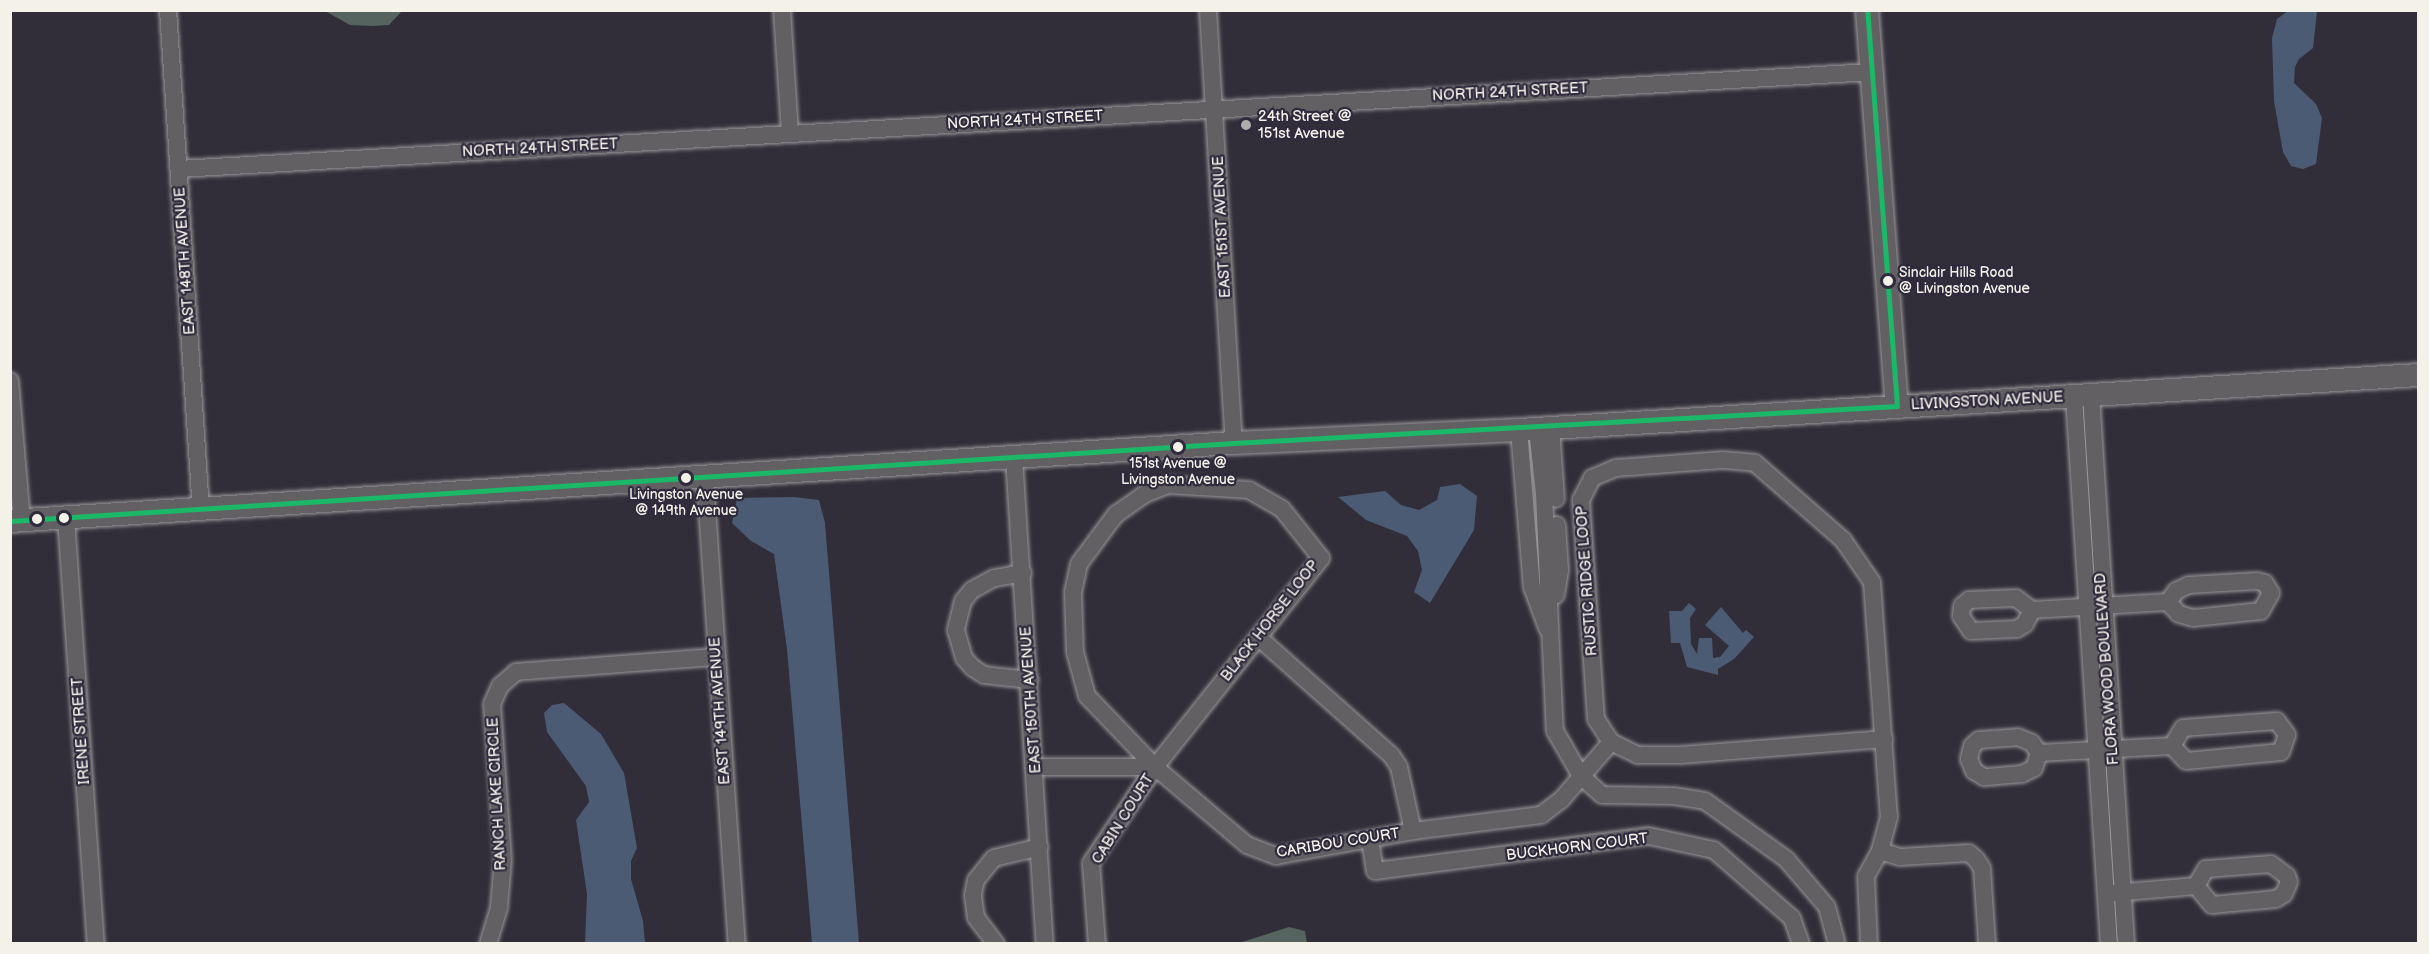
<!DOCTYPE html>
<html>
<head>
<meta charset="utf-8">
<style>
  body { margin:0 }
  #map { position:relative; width:2429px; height:954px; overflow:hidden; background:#312e39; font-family:"Balsamiq Sans",sans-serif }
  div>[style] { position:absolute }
  .green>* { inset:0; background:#55645f }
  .water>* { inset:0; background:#4b5b73 }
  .roads { filter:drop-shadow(0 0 2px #9a989b) drop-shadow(0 0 2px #9a989b) }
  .street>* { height:16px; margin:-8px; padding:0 8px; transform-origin:8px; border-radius:8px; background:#626063 }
  .secondary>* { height:22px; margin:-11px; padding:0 11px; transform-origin:11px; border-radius:11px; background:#626063 }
  .bus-1>* { height:4.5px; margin:-2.25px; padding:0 2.25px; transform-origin:2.25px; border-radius:2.25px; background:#1ab867 }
  .dots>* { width:16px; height:16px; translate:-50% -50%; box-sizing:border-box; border:3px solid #2f2a3d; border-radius:50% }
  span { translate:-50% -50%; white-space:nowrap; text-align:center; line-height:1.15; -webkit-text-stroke:4.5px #2f2a3d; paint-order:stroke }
  .bus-label { font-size:14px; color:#f4f1e8 }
  .left { translate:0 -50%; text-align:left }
  .street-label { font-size:15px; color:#f4f1e8 }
  .poi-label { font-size:15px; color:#f4f1e8 }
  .frame { position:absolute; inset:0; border:12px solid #f4f1e8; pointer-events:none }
</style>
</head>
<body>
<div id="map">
  <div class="green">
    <div style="clip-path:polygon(325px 11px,402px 11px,389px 25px,373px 26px,350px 25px)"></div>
    <div style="clip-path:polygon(1289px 927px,1305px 931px,1307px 943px,1239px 943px)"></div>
  </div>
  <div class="water">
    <div style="clip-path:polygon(2289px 10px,2317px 12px,2313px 48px,2299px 59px,2295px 67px,2294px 83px,2316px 104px,2322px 118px,2316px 164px,2303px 169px,2291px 166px,2283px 152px,2274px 101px,2272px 38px,2277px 19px)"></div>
    <div style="clip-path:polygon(1460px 484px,1477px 496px,1474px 530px,1430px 603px,1414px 592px,1422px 570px,1418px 551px,1407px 536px,1366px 520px,1338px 497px,1385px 491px,1401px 505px,1419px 510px,1437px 500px,1440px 487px)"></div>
    <div style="clip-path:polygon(794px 497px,819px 500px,825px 523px,859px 943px,812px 943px,787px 649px,774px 554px,751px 541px,732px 523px,737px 498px)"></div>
    <div style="clip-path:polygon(1689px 603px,1696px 609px,1690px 618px,1691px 644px,1697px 654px,1699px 638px,1712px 638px,1713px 658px,1720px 657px,1729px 646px,1705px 625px,1721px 607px,1743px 633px,1746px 630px,1754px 637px,1734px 659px,1718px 669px,1718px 675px,1687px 667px,1680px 643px,1671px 643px,1669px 611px,1682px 611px)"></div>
    <div style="clip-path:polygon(564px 703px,601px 734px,624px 773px,637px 848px,631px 861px,631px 879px,643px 921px,645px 943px,585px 943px,587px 894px,576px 820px,589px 802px,586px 786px,547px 732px,544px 713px,552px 705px)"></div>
  </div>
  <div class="roads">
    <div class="street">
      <div style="left:168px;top:10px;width:502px;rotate:86.23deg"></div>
      <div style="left:782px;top:10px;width:124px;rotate:86.3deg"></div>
      <div style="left:1208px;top:10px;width:434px;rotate:86.6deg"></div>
      <div style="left:179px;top:169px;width:1695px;rotate:-3.28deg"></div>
      <div style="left:10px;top:381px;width:140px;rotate:85.1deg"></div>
      <div style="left:2091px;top:395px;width:550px;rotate:86.35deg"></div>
      <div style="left:2074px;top:396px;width:549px;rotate:86.35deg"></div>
      <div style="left:1551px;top:428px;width:71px;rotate:86deg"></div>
      <div style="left:1537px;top:429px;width:64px;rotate:83.8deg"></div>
      <div style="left:1544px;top:493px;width:238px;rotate:87.4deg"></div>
      <div style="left:1555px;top:731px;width:52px;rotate:60deg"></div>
      <div style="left:1581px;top:776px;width:28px;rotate:42deg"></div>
      <div style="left:1602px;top:795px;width:72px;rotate:0.8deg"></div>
      <div style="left:1674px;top:796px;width:31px;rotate:9deg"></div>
      <div style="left:1705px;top:801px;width:100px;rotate:35.6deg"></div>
      <div style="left:1786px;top:859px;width:63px;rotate:49.5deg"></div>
      <div style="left:1827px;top:907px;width:38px;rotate:75deg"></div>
      <div style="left:1519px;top:430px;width:158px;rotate:85.3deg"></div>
      <div style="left:1532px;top:587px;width:44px;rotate:69.9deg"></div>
      <div style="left:1014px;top:457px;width:488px;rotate:86.4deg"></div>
      <div style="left:705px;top:478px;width:467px;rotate:86.1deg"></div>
      <div style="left:66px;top:518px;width:427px;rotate:86deg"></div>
      <div style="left:1023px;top:573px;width:29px;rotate:170deg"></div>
      <div style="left:994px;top:578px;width:25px;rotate:151deg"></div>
      <div style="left:972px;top:590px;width:14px;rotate:129deg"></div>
      <div style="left:963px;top:601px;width:30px;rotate:104deg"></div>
      <div style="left:956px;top:630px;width:29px;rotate:74deg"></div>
      <div style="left:964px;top:658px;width:13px;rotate:48deg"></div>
      <div style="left:973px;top:668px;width:13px;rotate:32deg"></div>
      <div style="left:984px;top:675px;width:46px;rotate:6.2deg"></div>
      <div style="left:1556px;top:595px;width:25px;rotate:-81deg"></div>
      <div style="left:1560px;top:570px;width:45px;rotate:-93.8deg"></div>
      <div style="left:2032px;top:610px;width:16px;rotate:117deg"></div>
      <div style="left:2025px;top:624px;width:9px;rotate:148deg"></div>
      <div style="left:2017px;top:629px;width:46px;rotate:177.5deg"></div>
      <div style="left:1971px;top:631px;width:18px;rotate:-124deg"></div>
      <div style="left:1961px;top:616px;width:10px;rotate:-84deg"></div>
      <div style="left:1962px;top:606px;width:9px;rotate:-41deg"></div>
      <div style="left:1969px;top:600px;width:47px;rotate:-2.4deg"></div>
      <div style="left:2016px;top:598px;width:20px;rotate:37deg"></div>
      <div style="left:2032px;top:610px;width:136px;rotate:-3.4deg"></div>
      <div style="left:2168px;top:602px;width:14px;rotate:-54deg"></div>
      <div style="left:2176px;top:591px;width:14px;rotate:-25deg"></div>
      <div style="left:2189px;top:585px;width:68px;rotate:-3.4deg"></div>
      <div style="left:2257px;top:581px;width:8px;rotate:14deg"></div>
      <div style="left:2265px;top:583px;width:12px;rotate:59deg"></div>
      <div style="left:2271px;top:593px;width:21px;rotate:119deg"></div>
      <div style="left:2261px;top:611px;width:68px;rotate:174.1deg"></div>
      <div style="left:2193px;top:618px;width:15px;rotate:-164deg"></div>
      <div style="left:2179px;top:614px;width:16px;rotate:-133deg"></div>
      <div style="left:1258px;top:637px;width:178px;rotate:41.6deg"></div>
      <div style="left:1391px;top:755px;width:14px;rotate:56deg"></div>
      <div style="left:1399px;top:767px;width:66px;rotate:77.7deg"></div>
      <div style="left:1611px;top:742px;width:30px;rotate:26deg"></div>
      <div style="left:1638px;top:755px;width:43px"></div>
      <div style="left:1681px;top:755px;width:204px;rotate:-4.5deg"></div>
      <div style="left:2039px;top:753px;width:16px;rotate:108deg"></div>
      <div style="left:2034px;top:768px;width:13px;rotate:153deg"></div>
      <div style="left:2022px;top:774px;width:38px;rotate:175deg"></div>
      <div style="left:1984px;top:777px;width:12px;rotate:-149deg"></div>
      <div style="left:1974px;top:771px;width:13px;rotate:-113deg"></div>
      <div style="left:1969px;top:759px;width:13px;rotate:-77deg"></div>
      <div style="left:1972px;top:746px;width:9px;rotate:-41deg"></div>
      <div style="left:1979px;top:740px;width:39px;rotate:-4deg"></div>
      <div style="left:2018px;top:737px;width:15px;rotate:23deg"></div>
      <div style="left:2032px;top:743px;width:12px;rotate:55deg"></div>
      <div style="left:2039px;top:753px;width:133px;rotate:-3deg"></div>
      <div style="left:2172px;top:746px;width:21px;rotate:-59deg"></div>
      <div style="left:2183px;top:728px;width:94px;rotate:-4.3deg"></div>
      <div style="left:2277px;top:721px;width:17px;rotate:54deg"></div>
      <div style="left:2287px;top:735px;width:18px;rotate:109deg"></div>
      <div style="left:2281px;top:752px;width:95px;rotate:174.6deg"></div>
      <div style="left:2186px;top:761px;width:21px;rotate:-133deg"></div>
      <div style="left:1036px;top:767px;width:119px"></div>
      <div style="left:1155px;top:767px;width:121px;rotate:40.3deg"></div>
      <div style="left:1247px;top:845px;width:31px;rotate:21deg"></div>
      <div style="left:1276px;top:856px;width:139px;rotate:-10.3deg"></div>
      <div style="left:1413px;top:831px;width:129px;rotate:-7.1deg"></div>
      <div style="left:1541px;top:815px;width:25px;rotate:-37deg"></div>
      <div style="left:1561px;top:800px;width:77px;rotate:-49.2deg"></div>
      <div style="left:1611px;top:742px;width:27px;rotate:-123deg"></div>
      <div style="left:1596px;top:719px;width:220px;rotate:-93.9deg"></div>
      <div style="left:1581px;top:500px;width:25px;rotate:-63deg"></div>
      <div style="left:1592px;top:478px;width:26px;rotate:-23deg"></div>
      <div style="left:1616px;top:468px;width:107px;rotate:-4.3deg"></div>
      <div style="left:1723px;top:460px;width:32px;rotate:5deg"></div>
      <div style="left:1755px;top:463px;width:117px;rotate:41.2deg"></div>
      <div style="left:1843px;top:540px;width:51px;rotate:55.4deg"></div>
      <div style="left:1872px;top:582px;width:236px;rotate:85.9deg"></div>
      <div style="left:1889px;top:817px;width:35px;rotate:105deg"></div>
      <div style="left:1880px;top:851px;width:29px;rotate:119deg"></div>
      <div style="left:1866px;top:876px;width:68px;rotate:87.5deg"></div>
      <div style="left:1370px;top:840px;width:31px;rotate:81deg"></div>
      <div style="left:1375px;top:871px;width:276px;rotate:-7.3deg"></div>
      <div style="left:1649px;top:836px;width:66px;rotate:12.2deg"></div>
      <div style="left:1714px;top:850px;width:103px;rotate:41.1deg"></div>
      <div style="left:1792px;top:918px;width:28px;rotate:71deg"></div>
      <div style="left:1880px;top:851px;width:21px;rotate:17deg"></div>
      <div style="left:1900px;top:857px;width:69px;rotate:-3.3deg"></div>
      <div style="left:1969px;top:853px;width:9px;rotate:41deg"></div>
      <div style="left:1976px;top:859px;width:11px;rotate:56deg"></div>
      <div style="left:1982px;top:868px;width:76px;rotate:86.2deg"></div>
      <div style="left:2114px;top:893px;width:82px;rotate:-4.9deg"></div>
      <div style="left:2196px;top:886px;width:20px;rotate:-60deg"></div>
      <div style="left:2206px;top:869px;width:65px;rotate:-4.4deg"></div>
      <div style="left:2271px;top:864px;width:20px;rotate:37deg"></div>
      <div style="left:2287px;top:876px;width:6px;rotate:72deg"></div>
      <div style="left:2289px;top:882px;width:13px;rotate:113deg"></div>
      <div style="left:2284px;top:894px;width:9px;rotate:148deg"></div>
      <div style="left:2276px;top:899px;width:64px;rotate:174.6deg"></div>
      <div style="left:2212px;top:905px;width:25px;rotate:-130deg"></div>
      <div style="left:488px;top:944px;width:39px;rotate:-73deg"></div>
      <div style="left:499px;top:907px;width:47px;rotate:-85.1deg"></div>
      <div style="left:503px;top:860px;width:156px;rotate:-94deg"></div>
      <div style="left:492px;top:704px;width:20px;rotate:-66deg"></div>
      <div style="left:500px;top:686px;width:21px;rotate:-41deg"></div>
      <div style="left:516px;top:672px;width:201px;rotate:-4.3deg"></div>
      <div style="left:996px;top:944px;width:34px;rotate:-127deg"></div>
      <div style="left:976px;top:917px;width:22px;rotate:-98deg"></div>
      <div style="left:973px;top:895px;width:15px;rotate:-79deg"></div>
      <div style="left:976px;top:880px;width:28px;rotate:-51deg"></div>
      <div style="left:994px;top:858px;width:47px;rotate:-13.4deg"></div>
      <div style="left:1097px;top:944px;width:81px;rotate:-94.2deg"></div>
      <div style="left:1091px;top:863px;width:115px;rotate:-56.3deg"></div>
      <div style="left:1155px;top:767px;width:267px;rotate:-51.5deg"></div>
      <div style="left:1321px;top:558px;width:63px;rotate:-128.5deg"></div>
      <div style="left:1282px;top:509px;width:38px;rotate:-150deg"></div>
      <div style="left:1249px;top:490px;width:81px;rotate:-176.5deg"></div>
      <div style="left:1168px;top:485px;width:25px;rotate:159deg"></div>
      <div style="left:1145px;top:494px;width:35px;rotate:145deg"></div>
      <div style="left:1116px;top:514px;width:62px;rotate:126.5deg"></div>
      <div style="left:1079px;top:564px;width:29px;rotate:102deg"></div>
      <div style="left:1073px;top:592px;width:60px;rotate:88.1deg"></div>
      <div style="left:1075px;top:652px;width:46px;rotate:74.7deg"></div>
      <div style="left:1087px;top:696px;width:98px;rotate:46.2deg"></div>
    </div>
    <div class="secondary">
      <div style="left:1867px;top:10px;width:397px;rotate:85.7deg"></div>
      <div style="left:10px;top:521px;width:1226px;rotate:-3.65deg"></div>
      <div style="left:1234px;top:443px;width:285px;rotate:-2.6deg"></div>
      <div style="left:1519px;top:430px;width:901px;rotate:-3.5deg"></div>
    </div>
  </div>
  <div class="bus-1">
    <div style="left:10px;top:521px;width:1226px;rotate:-3.65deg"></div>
    <div style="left:1234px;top:443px;width:664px;rotate:-3.19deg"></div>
    <div style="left:1897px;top:406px;width:397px;rotate:-94.3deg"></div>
  </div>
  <div class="dots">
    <div style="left:1246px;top:125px;background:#b0adab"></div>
    <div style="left:1888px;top:281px;background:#f4f1e8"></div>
    <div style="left:1178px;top:447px;background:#f4f1e8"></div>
    <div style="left:686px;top:478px;background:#f4f1e8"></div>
    <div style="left:64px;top:518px;background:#f4f1e8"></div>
    <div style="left:37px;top:519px;background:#f4f1e8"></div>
  </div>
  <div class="bus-label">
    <span class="left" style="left:1899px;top:281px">Sinclair Hills Road<br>@ Livingston Avenue</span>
    <span style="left:1178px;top:472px">151st Avenue @<br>Livingston Avenue</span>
    <span style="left:686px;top:503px">Livingston Avenue<br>@ 149th Avenue</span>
  </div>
  <div class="street-label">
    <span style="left:1510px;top:92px;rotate:-3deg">NORTH 24TH STREET</span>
    <span style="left:1025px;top:120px;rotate:-3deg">NORTH 24TH STREET</span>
    <span style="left:540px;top:148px;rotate:-3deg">NORTH 24TH STREET</span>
    <span style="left:1222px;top:227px;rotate:-93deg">EAST 151ST AVENUE</span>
    <span style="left:185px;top:261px;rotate:-94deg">EAST 148TH AVENUE</span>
    <span style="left:1987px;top:401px;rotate:-3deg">LIVINGSTON AVENUE</span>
    <span style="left:1587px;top:581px;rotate:-94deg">RUSTIC RIDGE LOOP</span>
    <span style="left:1270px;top:621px;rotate:-52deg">BLACK HORSE LOOP</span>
    <span style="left:2107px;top:669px;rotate:-94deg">FLORA WOOD BOULEVARD</span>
    <span style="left:1031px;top:700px;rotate:-94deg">EAST 150TH AVENUE</span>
    <span style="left:720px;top:711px;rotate:-94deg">EAST 149TH AVENUE</span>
    <span style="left:81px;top:731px;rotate:-94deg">IRENE STREET</span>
    <span style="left:497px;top:794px;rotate:-93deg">RANCH LAKE CIRCLE</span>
    <span style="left:1123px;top:819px;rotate:-58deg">CABIN COURT</span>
    <span style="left:1338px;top:843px;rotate:-9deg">CARIBOU COURT</span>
    <span style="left:1577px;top:847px;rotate:-7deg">BUCKHORN COURT</span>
  </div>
  <div class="poi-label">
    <span class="left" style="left:1258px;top:125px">24th Street @<br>151st Avenue</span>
  </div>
  <div class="frame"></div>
</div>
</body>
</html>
